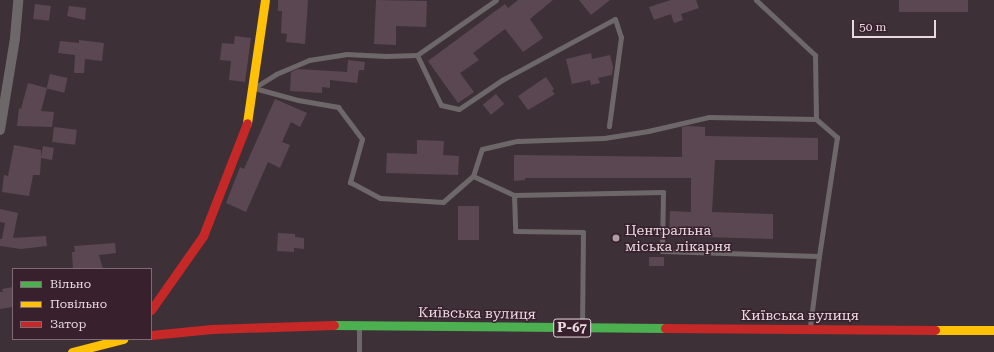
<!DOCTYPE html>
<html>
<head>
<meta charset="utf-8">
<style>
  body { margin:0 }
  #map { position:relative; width:994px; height:352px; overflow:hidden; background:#3d3137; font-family:"Roboto Serif",serif }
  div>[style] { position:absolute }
  .building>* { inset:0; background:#5b4751; transform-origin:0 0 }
  .lane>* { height:5px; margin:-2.5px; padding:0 2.5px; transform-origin:2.5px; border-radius:2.5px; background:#6d6769 }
  .street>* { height:10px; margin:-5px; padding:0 5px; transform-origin:5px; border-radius:5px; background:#6d6769 }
  .fast>* { height:9px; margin:-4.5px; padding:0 4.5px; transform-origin:4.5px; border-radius:4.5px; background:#4caf50 }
  .slow>* { height:9px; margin:-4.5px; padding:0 4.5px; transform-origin:4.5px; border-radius:4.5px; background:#ffc107 }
  .jam>* { height:9px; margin:-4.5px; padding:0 4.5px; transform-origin:4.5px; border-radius:4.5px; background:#c62828 }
  .dots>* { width:11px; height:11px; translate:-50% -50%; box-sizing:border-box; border:2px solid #38212c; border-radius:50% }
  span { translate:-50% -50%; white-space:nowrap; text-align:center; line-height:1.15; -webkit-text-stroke:3px #38212c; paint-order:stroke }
  .shield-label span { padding:1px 3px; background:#38212c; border:1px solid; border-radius:3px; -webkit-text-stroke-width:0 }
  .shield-label { font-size:13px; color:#e9d9df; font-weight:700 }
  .poi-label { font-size:14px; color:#e9d9df }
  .left { translate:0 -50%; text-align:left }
  .street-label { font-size:14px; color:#e9d9df }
  .legend { position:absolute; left:12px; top:268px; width:140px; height:72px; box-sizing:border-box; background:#38212c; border:1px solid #7f6b74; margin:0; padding:5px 7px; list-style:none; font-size:12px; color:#e9d9df }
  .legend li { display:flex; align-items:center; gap:8px; height:20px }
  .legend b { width:20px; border:1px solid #7f6b74 }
  .scale { position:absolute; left:852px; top:20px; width:84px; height:18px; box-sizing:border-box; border:2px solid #e9d9df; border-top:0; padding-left:5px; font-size:12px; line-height:14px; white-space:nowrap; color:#e9d9df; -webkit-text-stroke:3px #38212c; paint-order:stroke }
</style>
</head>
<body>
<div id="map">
  <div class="building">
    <div style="clip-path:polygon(278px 0,308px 0,305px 44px,286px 42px,287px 34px,281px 33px,282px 11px,278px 11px)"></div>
    <div style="clip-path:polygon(376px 0,427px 1px,426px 27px,396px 26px,396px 45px,374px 44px)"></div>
    <div style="clip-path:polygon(518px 0,553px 0,530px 19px,543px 38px,523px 52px,505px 29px,473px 53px,479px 60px,460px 73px,474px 92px,458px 103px,428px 61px,505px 4px,508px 8px)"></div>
    <div style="clip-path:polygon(579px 0,610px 0,591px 15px)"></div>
    <div style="clip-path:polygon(671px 0,696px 0,699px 8px,681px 14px,683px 20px,674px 23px,671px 14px,654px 20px,649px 7px)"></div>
    <div style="left:899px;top:0;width:69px;height:12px"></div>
    <div style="left:35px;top:4px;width:16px;height:15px;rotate:7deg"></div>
    <div style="clip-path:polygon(69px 6px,86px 8px,85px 20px,67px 16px)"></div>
    <div style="clip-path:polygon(235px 36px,251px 38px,245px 82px,229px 80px,231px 61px,220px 60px,222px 43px,234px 44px)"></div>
    <div style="clip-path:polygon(79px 40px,104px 43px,102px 61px,85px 59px,84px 73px,74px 73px,75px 55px,58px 53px,60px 41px,79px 43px)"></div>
    <div style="clip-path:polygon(591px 53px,592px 59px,610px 55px,613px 67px,612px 75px,598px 78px,600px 83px,591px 85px,590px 80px,572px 84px,566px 59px)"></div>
    <div style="clip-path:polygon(348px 60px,365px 62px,364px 70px,359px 70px,357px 83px,330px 80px,330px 88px,322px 87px,322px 93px,290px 91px,291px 72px,298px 69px,347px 72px)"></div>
    <div style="left:50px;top:74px;width:18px;height:15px;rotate:13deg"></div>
    <div style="clip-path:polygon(546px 77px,554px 89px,552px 91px,555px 94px,528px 110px,518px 96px)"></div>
    <div style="clip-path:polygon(28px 83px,47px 88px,41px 111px,54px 112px,52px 127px,17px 126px,19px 108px,21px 109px)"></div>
    <div style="left:496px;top:94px;width:13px;height:17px;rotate:51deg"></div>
    <div style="clip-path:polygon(275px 99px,307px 113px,300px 127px,291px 122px,282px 142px,290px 145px,280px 168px,268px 162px,246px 212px,226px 203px,240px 167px,244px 169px)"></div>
    <div style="clip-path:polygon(688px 126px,705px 127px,705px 136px,818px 138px,818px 160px,715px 160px,712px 212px,773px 214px,773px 239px,669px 236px,670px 211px,691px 212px,691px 178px,525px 178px,525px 180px,514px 181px,514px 155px,682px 157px,682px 127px)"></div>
    <div style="left:54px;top:127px;width:23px;height:15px;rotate:7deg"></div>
    <div style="clip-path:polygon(417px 140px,444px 141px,443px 155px,459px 156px,458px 175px,386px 173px,387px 153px,417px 154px)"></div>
    <div style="clip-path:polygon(14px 145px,41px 150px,41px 157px,43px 146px,54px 148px,52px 160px,41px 158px,40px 175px,33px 175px,29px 196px,2px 192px,4px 175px,8px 176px)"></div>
    <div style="left:458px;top:206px;width:21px;height:34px"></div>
    <div style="clip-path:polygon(0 209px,18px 213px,13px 238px,46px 236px,47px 246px,21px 249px,0 246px,0 239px,2px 239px,5px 223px,0 222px)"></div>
    <div style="clip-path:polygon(278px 233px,295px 234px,295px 237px,304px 238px,304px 249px,294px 248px,294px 252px,277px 251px)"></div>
    <div style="clip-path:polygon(115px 243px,116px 253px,99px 255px,103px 269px,73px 269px,72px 252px,75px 252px,74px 246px)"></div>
    <div style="left:649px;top:257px;width:15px;height:9px"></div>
    <div style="clip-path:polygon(13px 287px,13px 307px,0 309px,0 292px,3px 292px,2px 289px)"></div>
  </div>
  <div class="lane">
    <div style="left:756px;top:0;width:81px;rotate:43deg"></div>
    <div style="left:815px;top:55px;width:64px;rotate:89.1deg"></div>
    <div style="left:417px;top:55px;width:55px;rotate:64.4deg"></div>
    <div style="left:441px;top:105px;width:18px;rotate:13deg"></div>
    <div style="left:459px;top:109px;width:52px;rotate:-34deg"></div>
    <div style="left:502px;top:80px;width:128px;rotate:-28.4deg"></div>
    <div style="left:615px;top:19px;width:19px;rotate:72deg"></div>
    <div style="left:621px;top:37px;width:90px;rotate:97.7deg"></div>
    <div style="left:257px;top:86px;width:22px;rotate:-32deg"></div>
    <div style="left:276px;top:74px;width:36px;rotate:-23deg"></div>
    <div style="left:309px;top:60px;width:37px;rotate:-9deg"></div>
    <div style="left:346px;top:54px;width:40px;rotate:2.9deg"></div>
    <div style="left:386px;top:56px;width:31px;rotate:-2deg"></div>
    <div style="left:417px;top:55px;width:96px;rotate:-34.8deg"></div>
    <div style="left:254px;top:88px;width:46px;rotate:15.3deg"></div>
    <div style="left:298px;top:100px;width:41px;rotate:9.9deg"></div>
    <div style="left:338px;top:107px;width:40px;rotate:53deg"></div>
    <div style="left:362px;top:139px;width:45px;rotate:105.6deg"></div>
    <div style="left:350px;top:182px;width:34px;rotate:28deg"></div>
    <div style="left:380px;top:198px;width:63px;rotate:3.6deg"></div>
    <div style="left:443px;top:202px;width:40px;rotate:-41deg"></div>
    <div style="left:473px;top:176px;width:28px;rotate:-72deg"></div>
    <div style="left:482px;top:149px;width:37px;rotate:-13deg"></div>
    <div style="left:518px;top:141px;width:86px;rotate:-2deg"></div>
    <div style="left:604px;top:138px;width:45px;rotate:-9deg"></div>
    <div style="left:648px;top:131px;width:63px;rotate:-12.9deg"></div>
    <div style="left:709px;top:117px;width:107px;rotate:1.1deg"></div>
    <div style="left:816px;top:119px;width:28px;rotate:41deg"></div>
    <div style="left:837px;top:137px;width:120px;rotate:98.6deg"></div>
    <div style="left:819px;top:256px;width:71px;rotate:97.3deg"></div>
    <div style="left:473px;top:176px;width:45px;rotate:24.9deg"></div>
    <div style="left:514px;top:195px;width:149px;rotate:-1.2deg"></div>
    <div style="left:663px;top:192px;width:59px;rotate:91deg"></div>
    <div style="left:662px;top:251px;width:157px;rotate:1.8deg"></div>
    <div style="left:514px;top:195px;width:36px;rotate:88deg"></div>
    <div style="left:515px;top:231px;width:68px;rotate:0.8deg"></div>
    <div style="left:583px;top:232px;width:93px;rotate:90.6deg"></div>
    <div style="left:359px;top:352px;width:24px;rotate:-90deg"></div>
  </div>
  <div class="street">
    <div style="left:0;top:130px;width:93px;rotate:-80.7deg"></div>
    <div style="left:15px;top:38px;width:38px;rotate:-85deg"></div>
  </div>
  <div class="fast">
    <div style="left:334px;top:325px;width:331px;rotate:0.5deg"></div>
  </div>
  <div class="slow">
    <div style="left:247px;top:123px;width:124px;rotate:-81.7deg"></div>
    <div style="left:935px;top:330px;width:59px"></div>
    <div style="left:72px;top:352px;width:53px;rotate:-14.3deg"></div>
  </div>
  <div class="jam">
    <div style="left:151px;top:310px;width:90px;rotate:-54.9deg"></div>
    <div style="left:203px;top:236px;width:121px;rotate:-68.7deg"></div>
    <div style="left:665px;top:328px;width:270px;rotate:0.4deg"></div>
    <div style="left:151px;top:335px;width:61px;rotate:-5.6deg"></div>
    <div style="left:212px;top:329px;width:122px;rotate:-1.9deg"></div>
  </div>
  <div class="dots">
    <div style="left:616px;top:238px;background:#ad9ea4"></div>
  </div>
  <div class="shield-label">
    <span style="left:572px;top:328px">Р-67</span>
  </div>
  <div class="poi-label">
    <span class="left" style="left:625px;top:238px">Центральна<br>міська лікарня</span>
  </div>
  <div class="street-label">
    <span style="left:477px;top:313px;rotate:1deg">Київська вулиця</span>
    <span style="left:800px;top:315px">Київська вулиця</span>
  </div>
  <ul class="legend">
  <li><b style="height:5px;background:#4caf50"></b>Вільно</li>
  <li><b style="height:5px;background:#ffc107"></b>Повільно</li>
  <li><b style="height:5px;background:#c62828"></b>Затор</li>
  </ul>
  <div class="scale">50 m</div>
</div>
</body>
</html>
